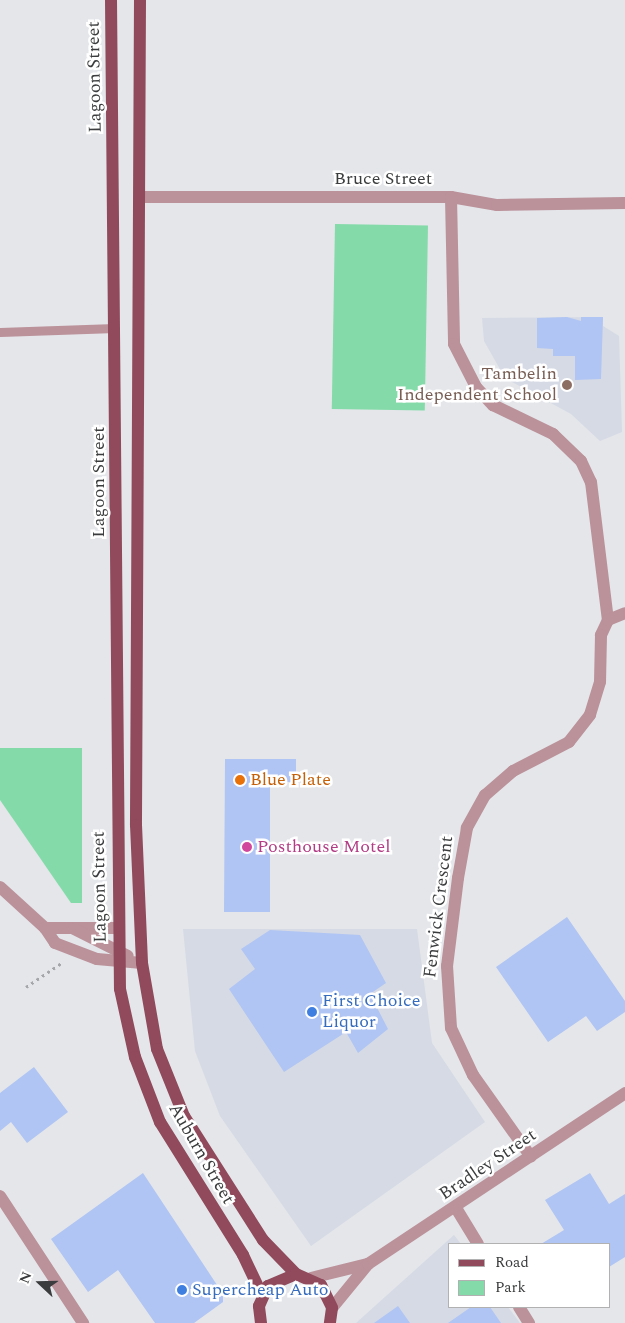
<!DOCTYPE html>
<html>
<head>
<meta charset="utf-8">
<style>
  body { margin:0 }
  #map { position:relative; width:625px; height:1323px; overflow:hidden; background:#e4e6ea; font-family:Spectral,serif }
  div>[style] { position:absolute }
  .built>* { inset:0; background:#d5dae5 }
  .green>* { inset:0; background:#84dba9; transform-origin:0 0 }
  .building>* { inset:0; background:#b0c5f3 }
  .path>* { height:3px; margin-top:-1.5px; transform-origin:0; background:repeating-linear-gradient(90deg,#a5a6a9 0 2.5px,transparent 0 6.5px) }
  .lane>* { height:9px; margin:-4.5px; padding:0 4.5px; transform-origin:4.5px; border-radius:4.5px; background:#bb919a }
  .street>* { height:12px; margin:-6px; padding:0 6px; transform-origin:6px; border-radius:6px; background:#bb919a }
  .primary>* { height:12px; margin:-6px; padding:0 6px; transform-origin:6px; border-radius:6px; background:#904a5c }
  .dots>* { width:14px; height:14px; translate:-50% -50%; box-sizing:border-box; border:2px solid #fff; border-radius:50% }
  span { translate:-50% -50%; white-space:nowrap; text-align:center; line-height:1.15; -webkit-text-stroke:5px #fff; paint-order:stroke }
  .street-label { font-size:18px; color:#3b3c3d }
  .education-label { font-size:18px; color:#785e54 }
  .right { translate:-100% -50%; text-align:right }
  .food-label { font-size:18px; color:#c56008 }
  .left { translate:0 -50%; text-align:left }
  .hotel-label { font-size:18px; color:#b23c85 }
  .shop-label { font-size:18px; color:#366cbe }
  .legend { position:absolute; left:448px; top:1243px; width:162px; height:65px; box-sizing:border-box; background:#fff; border:1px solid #b1b1b1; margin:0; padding:6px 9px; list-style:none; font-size:15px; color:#3b3c3d }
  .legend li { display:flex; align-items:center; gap:10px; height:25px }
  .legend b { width:25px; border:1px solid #b1b1b1 }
  .north { position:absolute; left:15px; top:1258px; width:50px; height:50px; -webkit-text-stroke:4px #fff; paint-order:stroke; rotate:291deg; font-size:14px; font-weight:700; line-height:20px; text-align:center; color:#3b3c3d }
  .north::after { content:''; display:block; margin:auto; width:18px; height:22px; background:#3b3c3d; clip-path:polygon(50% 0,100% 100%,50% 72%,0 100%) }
</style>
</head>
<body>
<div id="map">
  <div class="built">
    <div style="clip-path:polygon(603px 317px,603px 326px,619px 336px,622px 432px,600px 441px,571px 414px,505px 378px,484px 341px,482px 318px)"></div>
    <div style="clip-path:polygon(183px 929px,417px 929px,432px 1043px,485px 1122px,311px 1246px,220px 1116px,195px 1051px)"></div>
    <div style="clip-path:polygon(454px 1235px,461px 1244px,449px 1244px,449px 1307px,508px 1307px,520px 1323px,356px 1323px)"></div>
  </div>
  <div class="green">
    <div style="left:335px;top:224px;width:93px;height:185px;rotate:1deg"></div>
    <div style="clip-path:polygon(0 748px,82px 748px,82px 903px,71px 903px,0 800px)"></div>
  </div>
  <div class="building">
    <div style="clip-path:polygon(567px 317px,581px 321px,581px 317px,603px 317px,601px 379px,575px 380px,575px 356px,553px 356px,553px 349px,537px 348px,537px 318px)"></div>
    <div style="clip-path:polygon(225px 759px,296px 759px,296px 782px,270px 782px,270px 912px,224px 912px)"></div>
    <div style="clip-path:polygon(567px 917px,625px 1001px,625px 1012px,597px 1031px,586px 1016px,548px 1042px,496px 967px)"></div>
    <div style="clip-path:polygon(270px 930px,360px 935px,386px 983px,370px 994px,388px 1029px,358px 1053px,346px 1032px,284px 1072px,229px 989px,255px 969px,241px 949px)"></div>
    <div style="clip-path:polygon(34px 1067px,68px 1112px,27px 1143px,11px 1122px,0 1131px,0 1093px)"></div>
    <div style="clip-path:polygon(143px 1173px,223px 1294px,223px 1302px,194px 1323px,155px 1323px,118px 1270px,88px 1292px,51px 1239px)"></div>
    <div style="clip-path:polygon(590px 1173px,609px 1204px,625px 1194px,625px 1257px,609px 1267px,609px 1244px,541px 1244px,564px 1230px,545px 1200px)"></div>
    <div style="clip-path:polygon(398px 1306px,410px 1323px,374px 1323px)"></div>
    <div style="clip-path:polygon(471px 1307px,490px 1307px,501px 1323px,448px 1323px)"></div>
  </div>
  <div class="path">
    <div style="left:26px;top:987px;width:45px;rotate:-34deg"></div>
  </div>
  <div class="lane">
    <div style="left:0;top:332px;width:115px;rotate:-2deg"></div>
  </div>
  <div class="street">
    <div style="left:140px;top:197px;width:311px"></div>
    <div style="left:451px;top:197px;width:47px;rotate:9.9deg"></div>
    <div style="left:497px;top:205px;width:128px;rotate:-0.9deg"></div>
    <div style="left:451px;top:197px;width:147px;rotate:88.8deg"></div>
    <div style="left:454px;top:344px;width:48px;rotate:62.9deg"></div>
    <div style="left:476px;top:387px;width:25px;rotate:47deg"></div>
    <div style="left:493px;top:405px;width:67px;rotate:25.8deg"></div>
    <div style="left:553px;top:434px;width:39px;rotate:44deg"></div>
    <div style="left:581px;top:461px;width:23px;rotate:65deg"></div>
    <div style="left:591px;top:482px;width:139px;rotate:83deg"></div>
    <div style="left:608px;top:620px;width:17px;rotate:115deg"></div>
    <div style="left:601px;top:635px;width:47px;rotate:91.2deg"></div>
    <div style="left:600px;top:682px;width:34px;rotate:107deg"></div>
    <div style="left:590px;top:715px;width:34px;rotate:128deg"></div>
    <div style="left:569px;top:742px;width:63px;rotate:152.6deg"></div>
    <div style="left:513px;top:771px;width:37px;rotate:139deg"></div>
    <div style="left:485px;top:795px;width:38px;rotate:119deg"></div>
    <div style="left:467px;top:828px;width:51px;rotate:100.2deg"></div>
    <div style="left:458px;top:878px;width:89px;rotate:97.1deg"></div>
    <div style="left:447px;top:966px;width:62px;rotate:86.3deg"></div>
    <div style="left:451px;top:1028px;width:52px;rotate:64.9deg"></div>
    <div style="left:473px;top:1075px;width:100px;rotate:54.7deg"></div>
    <div style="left:608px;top:620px;width:18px;rotate:-22deg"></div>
    <div style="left:0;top:887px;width:61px;rotate:42.3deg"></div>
    <div style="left:45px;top:928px;width:18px;rotate:56deg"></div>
    <div style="left:55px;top:943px;width:45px;rotate:20.9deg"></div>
    <div style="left:97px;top:959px;width:45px;rotate:5.1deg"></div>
    <div style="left:45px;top:928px;width:72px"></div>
    <div style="left:74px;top:929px;width:60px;rotate:26.6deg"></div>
    <div style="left:0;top:1196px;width:152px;rotate:56.8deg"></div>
    <div style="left:456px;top:1208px;width:42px;rotate:58.6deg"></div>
    <div style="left:311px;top:1278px;width:59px;rotate:-13.8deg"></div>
    <div style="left:519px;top:1307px;width:19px;rotate:58deg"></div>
    <div style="left:332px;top:1308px;width:57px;rotate:-50.7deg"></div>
    <div style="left:368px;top:1264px;width:309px;rotate:-33.6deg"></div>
  </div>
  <div class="primary">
    <div style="left:111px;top:0;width:989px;rotate:89.48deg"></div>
    <div style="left:120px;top:989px;width:70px;rotate:77.6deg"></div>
    <div style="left:135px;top:1057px;width:70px;rotate:69deg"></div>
    <div style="left:160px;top:1122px;width:157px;rotate:58deg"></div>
    <div style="left:243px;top:1255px;width:44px;rotate:64.6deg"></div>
    <div style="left:140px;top:0;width:825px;rotate:90.28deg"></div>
    <div style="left:136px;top:825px;width:138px;rotate:87.5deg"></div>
    <div style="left:142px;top:963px;width:87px;rotate:80.1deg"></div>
    <div style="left:157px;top:1049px;width:72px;rotate:68.1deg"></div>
    <div style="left:184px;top:1116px;width:147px;rotate:57.5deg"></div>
    <div style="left:263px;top:1240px;width:47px;rotate:45.9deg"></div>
    <div style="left:261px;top:1323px;width:17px;rotate:-97deg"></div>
    <div style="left:259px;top:1306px;width:22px;rotate:-66deg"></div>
    <div style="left:268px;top:1286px;width:30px;rotate:-23deg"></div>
    <div style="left:296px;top:1274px;width:27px;rotate:24deg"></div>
    <div style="left:321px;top:1285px;width:25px;rotate:64deg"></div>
    <div style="left:332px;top:1308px;width:15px;rotate:98deg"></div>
  </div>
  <div class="dots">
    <div style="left:567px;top:385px;background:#8d6e63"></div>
    <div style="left:240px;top:780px;background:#e8710a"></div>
    <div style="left:247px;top:847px;background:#d1479c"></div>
    <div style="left:312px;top:1012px;background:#3f7fe0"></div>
    <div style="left:182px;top:1290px;background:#3f7fe0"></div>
  </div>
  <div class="street-label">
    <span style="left:95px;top:77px;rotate:-91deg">Lagoon Street</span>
    <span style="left:383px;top:179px">Bruce Street</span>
    <span style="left:99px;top:482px;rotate:-90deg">Lagoon Street</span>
    <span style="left:100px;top:887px;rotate:-91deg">Lagoon Street</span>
    <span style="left:439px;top:907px;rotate:-83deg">Fenwick Crescent</span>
    <span style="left:201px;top:1154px;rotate:60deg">Auburn Street</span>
    <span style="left:488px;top:1165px;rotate:-34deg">Bradley Street</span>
  </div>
  <div class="education-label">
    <span class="right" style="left:557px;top:385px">Tambelin<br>Independent School</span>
  </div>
  <div class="food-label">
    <span class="left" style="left:250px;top:780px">Blue Plate</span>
  </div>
  <div class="hotel-label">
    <span class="left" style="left:257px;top:847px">Posthouse Motel</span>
  </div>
  <div class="shop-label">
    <span class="left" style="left:322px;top:1012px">First Choice<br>Liquor</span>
    <span class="left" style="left:192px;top:1290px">Supercheap Auto</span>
  </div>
  <ul class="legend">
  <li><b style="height:6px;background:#904a5c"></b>Road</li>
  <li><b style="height:14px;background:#84dba9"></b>Park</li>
  </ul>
  <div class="north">N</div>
</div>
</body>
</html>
